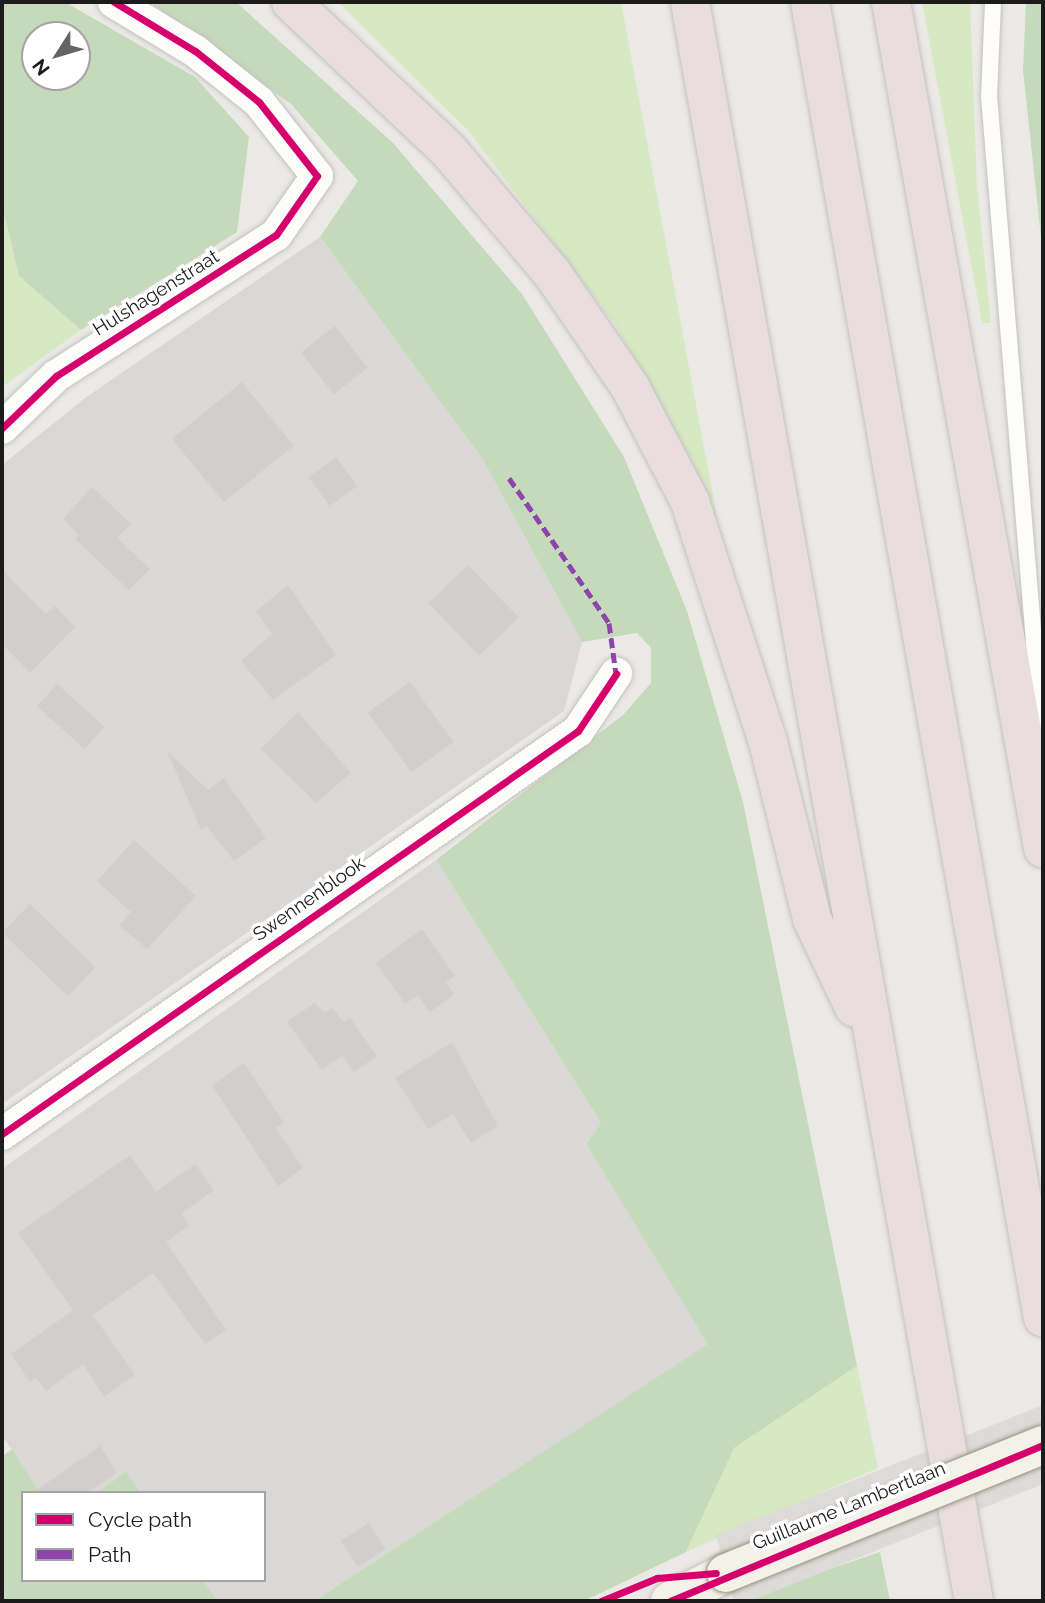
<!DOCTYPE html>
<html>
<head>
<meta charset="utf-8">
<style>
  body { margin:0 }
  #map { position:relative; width:1045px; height:1603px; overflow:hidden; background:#ebe9e5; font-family:Raleway,sans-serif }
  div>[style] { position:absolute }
  .residential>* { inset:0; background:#dad8d6 }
  .grass>* { inset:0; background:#d7e9c3 }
  .forest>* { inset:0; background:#c5daba }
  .pier>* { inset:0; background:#dcdbd9 }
  .building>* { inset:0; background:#d1cfcc; transform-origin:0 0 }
  .roads { filter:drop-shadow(0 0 2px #c3c2c1) drop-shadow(0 0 2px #c3c2c1) }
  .lane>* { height:16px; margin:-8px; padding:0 8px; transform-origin:8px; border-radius:8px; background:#fcfcfb }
  .street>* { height:32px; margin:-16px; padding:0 16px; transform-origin:16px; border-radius:16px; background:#fcfcfb }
  .secondary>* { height:38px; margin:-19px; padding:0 19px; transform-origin:19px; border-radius:19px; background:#f2f2e9 }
  .highway>* { height:38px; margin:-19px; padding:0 19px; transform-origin:19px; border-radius:19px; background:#e9dddf }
  .bridges { filter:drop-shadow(0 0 2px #93947d) drop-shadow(0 0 2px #93947d) }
  .secondary-bridge>* { height:38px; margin:-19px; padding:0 19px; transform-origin:19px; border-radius:19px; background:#f2f2e9 }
  .quiet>* { height:5px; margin-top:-2.5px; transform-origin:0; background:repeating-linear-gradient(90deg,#8e44ad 0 10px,transparent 0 15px) }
  .cycleway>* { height:7px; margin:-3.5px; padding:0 3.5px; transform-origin:3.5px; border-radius:3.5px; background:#d6006c }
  span { translate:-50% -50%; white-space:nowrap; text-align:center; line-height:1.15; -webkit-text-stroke:7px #fff; paint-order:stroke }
  .street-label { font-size:19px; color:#1c1c1c }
  .frame { position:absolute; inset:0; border:4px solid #1c1c1c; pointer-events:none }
  .legend { position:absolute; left:21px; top:1491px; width:245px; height:91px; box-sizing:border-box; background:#fff; border:2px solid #a4a4a4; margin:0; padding:9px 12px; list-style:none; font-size:21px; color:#1c1c1c }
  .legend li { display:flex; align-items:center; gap:14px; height:35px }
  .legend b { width:35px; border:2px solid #a4a4a4 }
  .north { position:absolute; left:21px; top:21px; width:70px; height:70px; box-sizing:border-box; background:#fff; border:2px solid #a4a4a4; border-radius:50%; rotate:233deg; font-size:19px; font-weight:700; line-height:28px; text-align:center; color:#1c1c1c }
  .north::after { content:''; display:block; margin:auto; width:24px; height:32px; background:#646462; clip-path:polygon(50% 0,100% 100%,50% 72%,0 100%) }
</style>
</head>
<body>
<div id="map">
  <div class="residential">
    <div style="clip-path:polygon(320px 237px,483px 460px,582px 642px,564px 711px,2px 1104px,2px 465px,85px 398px)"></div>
    <div style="clip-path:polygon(436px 860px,601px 1123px,586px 1144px,709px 1344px,314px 1601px,218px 1601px,203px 1580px,264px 1580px,264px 1493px,141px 1493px,126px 1471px,97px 1493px,40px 1493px,2px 1435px,2px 1169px)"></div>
  </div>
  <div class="grass">
    <div style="clip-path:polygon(338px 2px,621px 2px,717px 517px,709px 518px,662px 406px,614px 323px,469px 132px)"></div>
    <div style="clip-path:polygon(922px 2px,970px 2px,977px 186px,991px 323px,982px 323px)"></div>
    <div style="clip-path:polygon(2px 205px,19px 276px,81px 330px,2px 387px)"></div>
    <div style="clip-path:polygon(857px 1366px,878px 1468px,686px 1552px,734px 1448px)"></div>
  </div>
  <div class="forest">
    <div style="clip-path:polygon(evenodd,2px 2px,65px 2px,195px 77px,249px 137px,237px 232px,81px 330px,19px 276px,2px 205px,2px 2px,77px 35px,77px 77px,35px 77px,35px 35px,77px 35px)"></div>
    <div style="clip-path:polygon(150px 2px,236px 2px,393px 143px,522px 294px,624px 457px,687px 611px,743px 802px,857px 1366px,734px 1448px,686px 1552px,584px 1601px,314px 1601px,708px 1344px,586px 1144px,601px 1123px,436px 860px,623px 715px,651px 683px,651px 648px,637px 633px,582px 642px,483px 460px,320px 237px,358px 181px,291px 104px)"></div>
    <div style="clip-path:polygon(1026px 2px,1043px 2px,1043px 256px,1023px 70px)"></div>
    <div style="clip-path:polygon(12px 1449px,40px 1493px,23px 1493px,23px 1580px,203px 1580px,218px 1601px,2px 1601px,2px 1457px)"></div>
    <div style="clip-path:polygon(126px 1471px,141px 1493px,97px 1493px)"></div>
    <div style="clip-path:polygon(880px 1552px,890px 1601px,738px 1601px,744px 1598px)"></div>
  </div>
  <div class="pier">
    <div style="clip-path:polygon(1043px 1405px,1043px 1484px,750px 1601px,734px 1601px,716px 1535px)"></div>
  </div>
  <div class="building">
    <div style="left:335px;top:326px;width:53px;height:43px;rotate:52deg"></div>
    <div style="left:242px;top:382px;width:82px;height:90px;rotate:51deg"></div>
    <div style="left:336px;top:457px;width:36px;height:34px;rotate:54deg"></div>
    <div style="clip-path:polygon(92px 487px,131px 524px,117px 538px,150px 569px,129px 590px,75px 539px,79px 535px,63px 519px)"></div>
    <div style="left:468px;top:565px;width:73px;height:55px;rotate:46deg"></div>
    <div style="clip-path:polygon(2px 570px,46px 614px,55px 606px,75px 627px,30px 673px,2px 644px)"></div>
    <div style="clip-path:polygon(288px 585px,336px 655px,273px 700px,241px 661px,272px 634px,256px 611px)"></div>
    <div style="left:410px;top:682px;width:74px;height:52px;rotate:54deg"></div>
    <div style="left:57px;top:684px;width:64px;height:30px;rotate:42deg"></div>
    <div style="clip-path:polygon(298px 712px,351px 773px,316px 803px,261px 749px)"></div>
    <div style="clip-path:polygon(167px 751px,208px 790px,224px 778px,266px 838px,234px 861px,207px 826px,201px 830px)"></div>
    <div style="clip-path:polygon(134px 840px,196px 896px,147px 949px,119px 925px,131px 912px,97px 881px)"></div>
    <div style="left:30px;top:904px;width:91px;height:40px;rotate:44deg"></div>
    <div style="clip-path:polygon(422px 929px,455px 976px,446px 982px,454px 994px,430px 1012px,418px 995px,405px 1004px,376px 963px)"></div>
    <div style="clip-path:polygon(314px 1003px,325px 1013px,332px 1007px,343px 1022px,350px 1018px,377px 1056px,354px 1072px,342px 1056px,322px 1070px,287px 1022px)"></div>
    <div style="clip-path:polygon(452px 1042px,498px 1126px,471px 1143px,453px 1114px,428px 1129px,395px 1078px)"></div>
    <div style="clip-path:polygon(244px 1063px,284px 1123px,276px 1128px,303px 1168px,278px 1186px,212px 1085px)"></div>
    <div style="clip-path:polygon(130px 1155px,156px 1192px,195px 1164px,214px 1190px,181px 1214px,189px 1225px,166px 1242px,226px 1330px,205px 1344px,153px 1273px,93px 1315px,135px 1375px,104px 1397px,83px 1364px,46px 1391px,36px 1378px,30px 1382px,11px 1354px,73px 1310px,18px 1233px)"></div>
    <div style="clip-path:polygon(100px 1446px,117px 1473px,87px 1493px,32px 1493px)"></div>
    <div style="left:369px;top:1523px;width:31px;height:33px;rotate:58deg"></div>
  </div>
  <div class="roads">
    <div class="lane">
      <div style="left:993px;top:2px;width:94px;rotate:92.4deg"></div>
      <div style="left:989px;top:96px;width:657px;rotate:85.29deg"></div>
    </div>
    <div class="street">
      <div style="left:2px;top:428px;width:75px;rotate:-43.9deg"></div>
      <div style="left:56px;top:376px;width:261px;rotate:-32.7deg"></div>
      <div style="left:276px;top:235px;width:72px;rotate:-55.2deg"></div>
      <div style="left:317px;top:176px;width:94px;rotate:-128.1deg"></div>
      <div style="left:259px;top:102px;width:82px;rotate:-141.4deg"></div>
      <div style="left:195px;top:51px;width:95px;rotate:-148.8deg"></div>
      <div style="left:2px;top:1134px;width:703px;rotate:-34.98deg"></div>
      <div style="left:578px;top:731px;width:69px;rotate:-56.3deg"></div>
    </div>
    <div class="secondary">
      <div style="left:670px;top:1601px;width:63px;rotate:-26.6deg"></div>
    </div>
    <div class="highway">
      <div style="left:291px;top:2px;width:216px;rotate:43.3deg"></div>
      <div style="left:448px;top:150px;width:161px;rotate:49.8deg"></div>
      <div style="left:552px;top:273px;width:138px;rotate:55.6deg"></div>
      <div style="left:630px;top:387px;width:130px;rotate:62.4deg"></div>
      <div style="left:690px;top:502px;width:252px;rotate:72deg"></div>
      <div style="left:768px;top:742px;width:182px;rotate:76deg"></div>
      <div style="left:812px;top:919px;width:98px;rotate:64.5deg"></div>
      <div style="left:690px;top:2px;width:1624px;rotate:79.93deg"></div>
      <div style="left:810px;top:2px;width:1336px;rotate:79.96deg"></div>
      <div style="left:891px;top:2px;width:860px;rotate:79.81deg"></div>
    </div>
  </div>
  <div class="bridges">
    <div class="secondary-bridge">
      <div style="left:726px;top:1573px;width:342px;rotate:-22deg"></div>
    </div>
  </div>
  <div class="quiet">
    <div style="left:509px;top:478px;width:176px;rotate:55.4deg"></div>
    <div style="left:609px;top:623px;width:51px;rotate:82.2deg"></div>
  </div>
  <div class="cycleway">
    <div style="left:2px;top:428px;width:75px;rotate:-43.9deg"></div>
    <div style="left:56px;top:376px;width:261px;rotate:-32.7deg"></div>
    <div style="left:276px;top:235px;width:72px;rotate:-55.2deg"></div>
    <div style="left:317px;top:176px;width:94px;rotate:-128.1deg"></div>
    <div style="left:259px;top:102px;width:82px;rotate:-141.4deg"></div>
    <div style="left:195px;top:51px;width:95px;rotate:-148.8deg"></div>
    <div style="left:2px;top:1134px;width:703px;rotate:-34.98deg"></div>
    <div style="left:578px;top:731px;width:69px;rotate:-56.3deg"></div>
    <div style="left:601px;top:1601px;width:61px;rotate:-22.3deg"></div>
    <div style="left:657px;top:1578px;width:59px;rotate:-4.8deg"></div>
    <div style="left:670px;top:1601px;width:404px;rotate:-22.7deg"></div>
  </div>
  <div class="street-label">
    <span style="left:156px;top:293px;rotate:-32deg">Hulshagenstraat</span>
    <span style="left:309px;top:899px;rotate:-35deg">Swennenblook</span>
    <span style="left:849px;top:1506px;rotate:-22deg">Guillaume Lambertlaan</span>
  </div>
  <div class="frame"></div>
  <ul class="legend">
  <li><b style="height:9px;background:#d6006c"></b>Cycle path</li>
  <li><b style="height:9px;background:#8e44ad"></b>Path</li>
  </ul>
  <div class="north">N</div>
</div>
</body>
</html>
